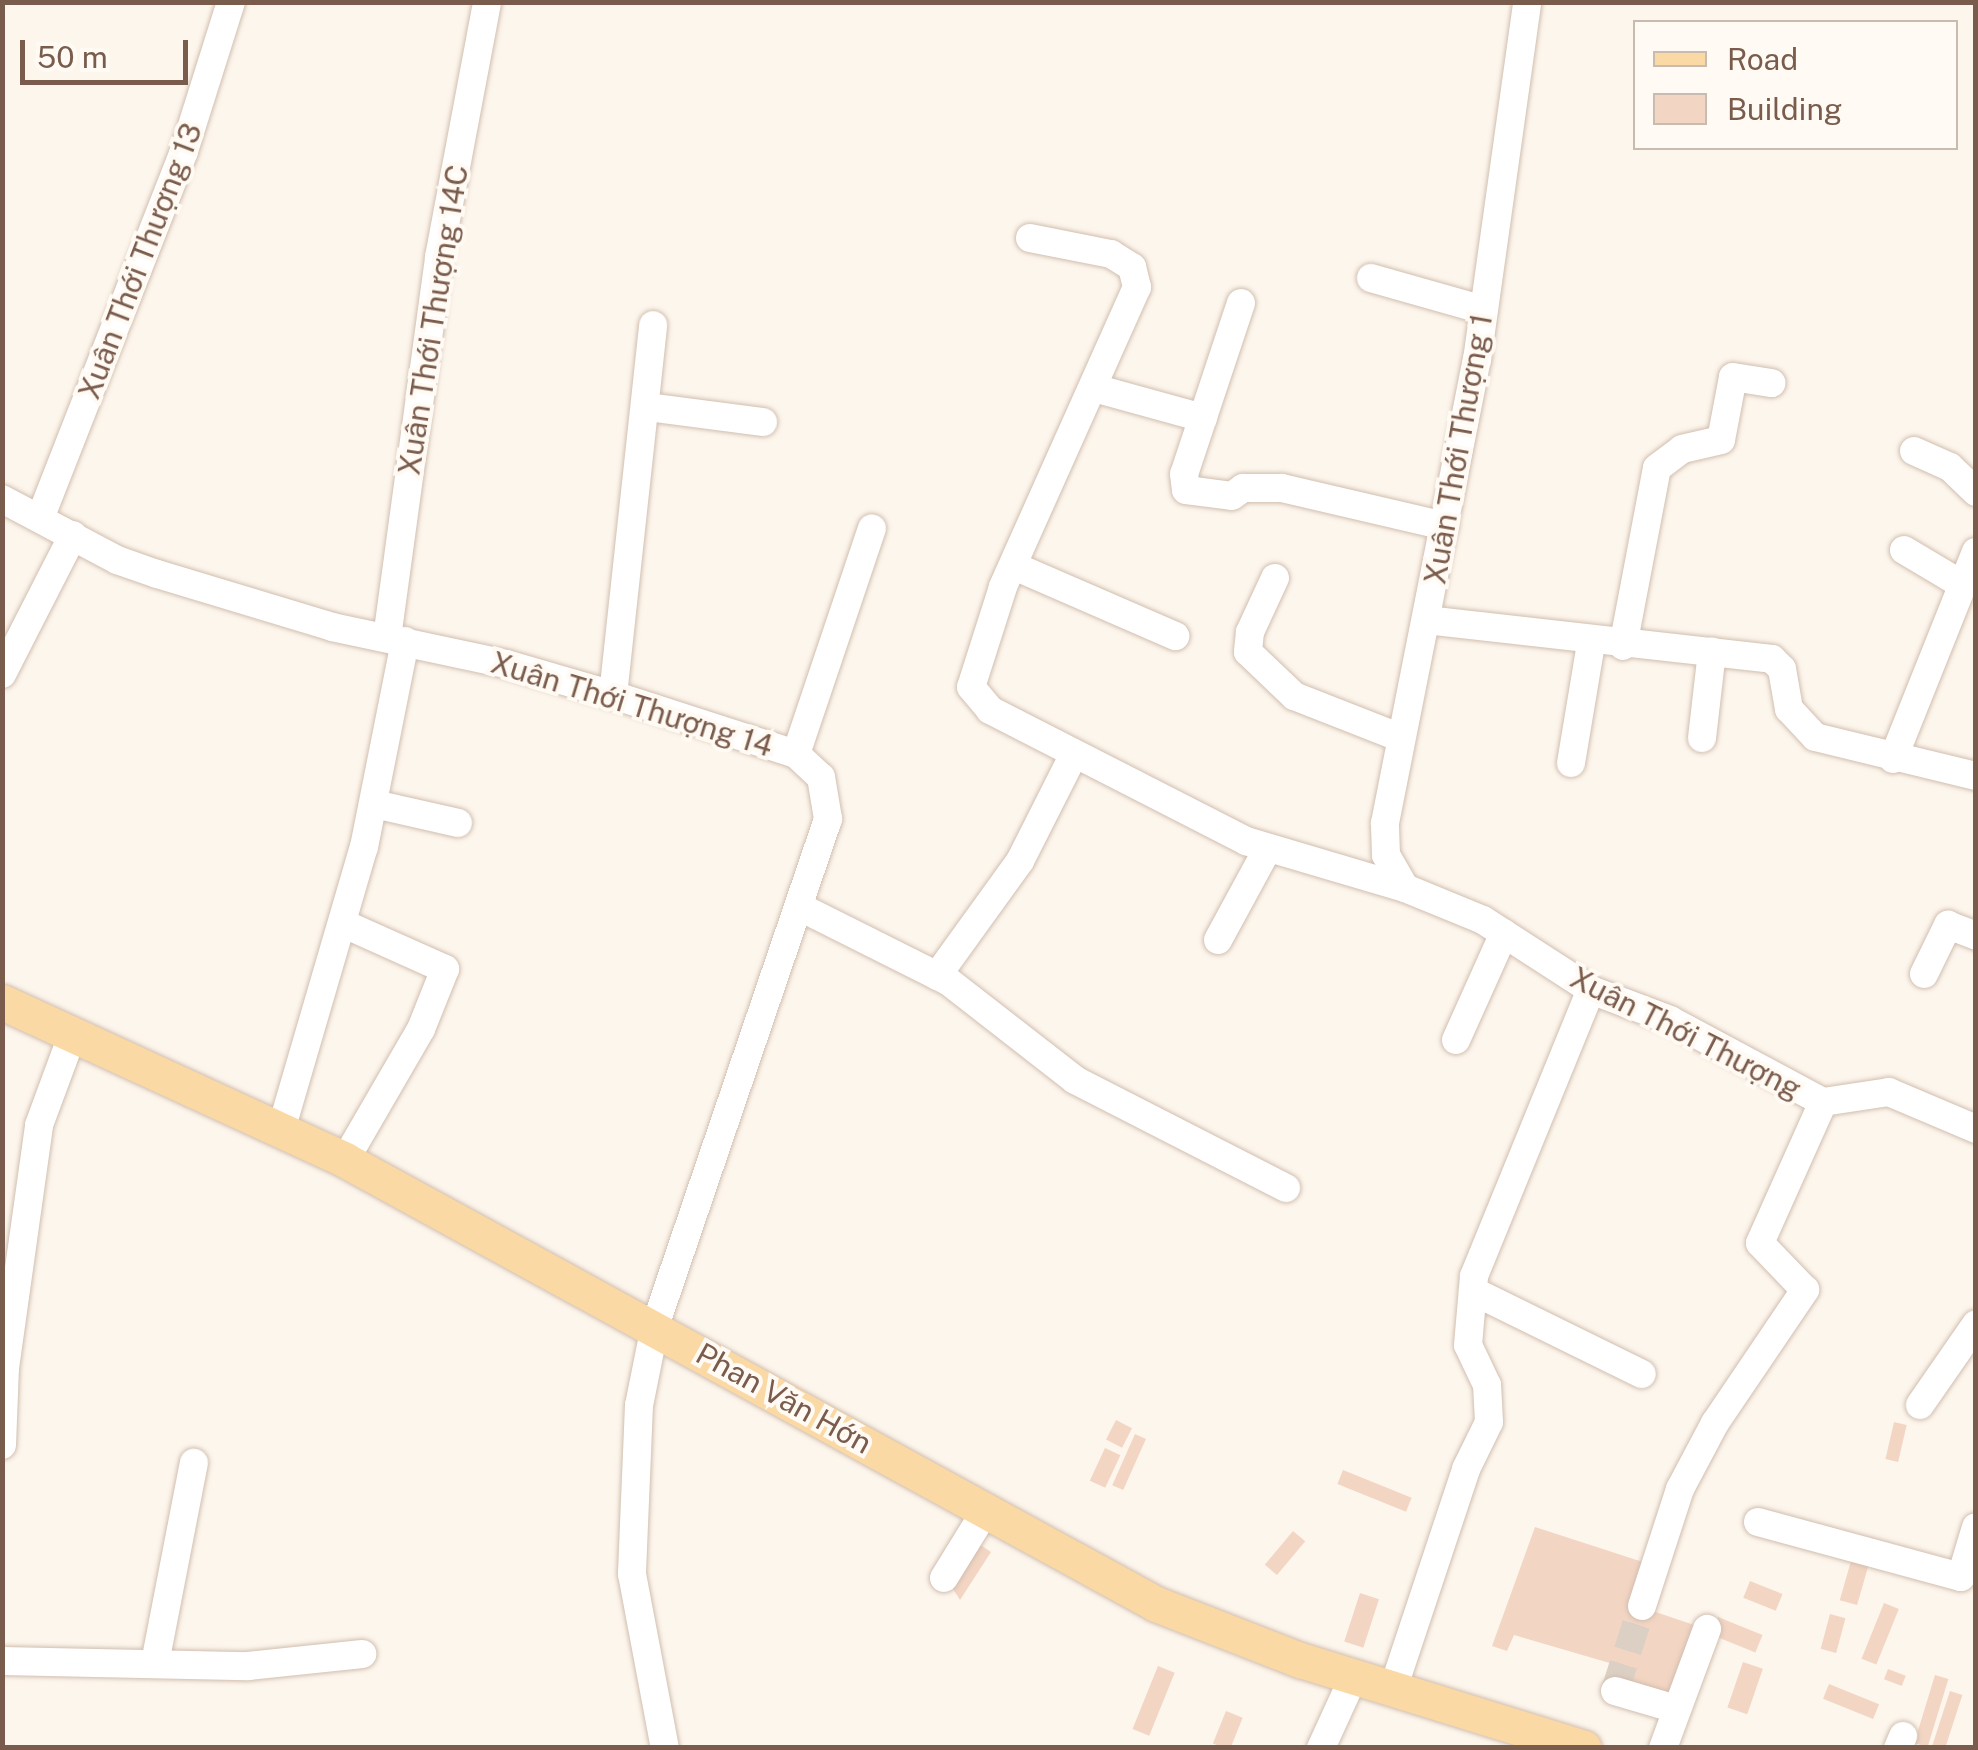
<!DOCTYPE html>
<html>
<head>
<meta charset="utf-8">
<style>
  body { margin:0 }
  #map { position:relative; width:1978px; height:1750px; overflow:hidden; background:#fdf6ec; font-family:"Public Sans",sans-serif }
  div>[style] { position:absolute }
  .building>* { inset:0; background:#f3d5c3; transform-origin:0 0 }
  .minor-tunnel>* { height:28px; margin-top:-14px; transform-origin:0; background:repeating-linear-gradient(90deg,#dcd0c4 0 28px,transparent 0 42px) }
  .roads { filter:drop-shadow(0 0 2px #d1beb0) drop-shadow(0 0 2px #d1beb0) }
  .minor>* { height:28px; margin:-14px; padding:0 14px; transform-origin:14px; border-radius:14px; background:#fff }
  .major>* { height:35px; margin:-17.5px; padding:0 17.5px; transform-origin:17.5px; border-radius:17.5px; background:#fbd9a5 }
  span { translate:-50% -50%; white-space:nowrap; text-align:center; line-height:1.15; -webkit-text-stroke:8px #fffaf3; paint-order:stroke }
  .street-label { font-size:30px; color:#7a5c4d }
  .frame { position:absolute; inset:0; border:5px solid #7a5c4d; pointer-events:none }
  .legend { position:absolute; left:1633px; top:20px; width:325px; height:130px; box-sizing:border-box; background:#fffaf3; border:2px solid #cabbb1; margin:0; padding:12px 18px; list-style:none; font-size:30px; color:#7a5c4d }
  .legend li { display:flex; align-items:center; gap:20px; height:50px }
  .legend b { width:50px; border:2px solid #cabbb1 }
  .scale { position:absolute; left:20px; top:40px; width:168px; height:45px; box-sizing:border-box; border:5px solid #7a5c4d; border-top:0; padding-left:12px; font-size:30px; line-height:35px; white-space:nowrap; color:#7a5c4d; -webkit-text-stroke:8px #fffaf3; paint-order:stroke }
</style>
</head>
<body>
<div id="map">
  <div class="building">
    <div style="left:1116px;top:1420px;width:18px;height:22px;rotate:27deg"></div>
    <div style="left:1894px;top:1422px;width:13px;height:38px;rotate:13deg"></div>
    <div style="left:1135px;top:1434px;width:12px;height:56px;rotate:24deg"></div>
    <div style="left:1105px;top:1448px;width:17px;height:36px;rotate:25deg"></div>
    <div style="left:1343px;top:1470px;width:74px;height:15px;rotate:22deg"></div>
    <div style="clip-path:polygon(1535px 1527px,1649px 1564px,1638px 1606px,1697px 1626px,1669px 1699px,1614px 1681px,1620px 1666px,1514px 1635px,1507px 1651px,1492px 1646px)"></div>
    <div style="left:1293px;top:1531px;width:16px;height:44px;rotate:40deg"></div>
    <div style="clip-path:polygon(979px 1544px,991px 1552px,960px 1600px,951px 1586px)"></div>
    <div style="left:1853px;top:1554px;width:18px;height:48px;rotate:16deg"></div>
    <div style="left:1750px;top:1581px;width:35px;height:18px;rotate:22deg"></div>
    <div style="left:1360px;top:1593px;width:20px;height:51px;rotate:18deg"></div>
    <div style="left:1884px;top:1603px;width:16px;height:60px;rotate:22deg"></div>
    <div style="left:1830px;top:1614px;width:16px;height:36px;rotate:15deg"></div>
    <div style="left:1718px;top:1617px;width:48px;height:19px;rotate:22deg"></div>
    <div style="left:1743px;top:1662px;width:21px;height:48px;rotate:19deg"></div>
    <div style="left:1158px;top:1666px;width:18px;height:68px;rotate:22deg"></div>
    <div style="left:1888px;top:1669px;width:19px;height:11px;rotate:21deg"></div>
    <div style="left:1935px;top:1675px;width:14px;height:71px;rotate:17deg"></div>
    <div style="left:1829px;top:1684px;width:54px;height:16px;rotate:22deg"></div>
    <div style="left:1950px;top:1691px;width:13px;height:60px;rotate:18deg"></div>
    <div style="left:1226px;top:1711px;width:18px;height:35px;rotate:22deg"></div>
  </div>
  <div class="minor-tunnel">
    <div style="left:1615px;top:1691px;width:89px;rotate:-72.4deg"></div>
  </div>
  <div class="roads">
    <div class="minor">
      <div style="left:1030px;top:238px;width:83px;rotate:11.2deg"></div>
      <div style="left:1111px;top:254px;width:25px;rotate:32deg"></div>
      <div style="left:1132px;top:267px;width:21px;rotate:76deg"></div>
      <div style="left:1137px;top:287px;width:329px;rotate:114.1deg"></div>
      <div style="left:1003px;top:587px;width:105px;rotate:107.7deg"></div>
      <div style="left:971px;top:687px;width:30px;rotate:50deg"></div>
      <div style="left:990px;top:710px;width:288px;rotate:27.1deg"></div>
      <div style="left:1246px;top:841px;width:166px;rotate:16.5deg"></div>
      <div style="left:1405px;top:888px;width:84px;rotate:22.3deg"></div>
      <div style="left:1483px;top:920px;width:129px;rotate:32.9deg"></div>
      <div style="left:1591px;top:990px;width:85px;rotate:20.8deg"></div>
      <div style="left:1670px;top:1020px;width:174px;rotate:28.2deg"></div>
      <div style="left:1823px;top:1102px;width:67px;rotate:-8.6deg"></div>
      <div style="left:1889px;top:1092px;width:95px;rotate:23deg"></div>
      <div style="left:1371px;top:278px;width:117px;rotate:15.8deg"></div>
      <div style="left:1241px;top:303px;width:180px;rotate:108.4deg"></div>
      <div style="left:1184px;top:474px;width:16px;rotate:83deg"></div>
      <div style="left:1186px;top:490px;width:46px;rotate:7.4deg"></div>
      <div style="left:1232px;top:496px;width:14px;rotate:-36deg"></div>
      <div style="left:1243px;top:488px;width:39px"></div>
      <div style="left:1282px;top:488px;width:167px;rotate:13.1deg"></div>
      <div style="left:1094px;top:388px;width:113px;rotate:15.4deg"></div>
      <div style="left:647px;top:407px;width:117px;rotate:7.4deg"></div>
      <div style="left:1914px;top:451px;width:39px;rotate:24deg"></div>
      <div style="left:1950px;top:467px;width:36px;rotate:44deg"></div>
      <div style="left:2px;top:499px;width:130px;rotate:27.9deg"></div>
      <div style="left:117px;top:560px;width:42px;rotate:19.3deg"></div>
      <div style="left:157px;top:574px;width:183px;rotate:16.8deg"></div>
      <div style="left:332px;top:627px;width:178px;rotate:12deg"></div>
      <div style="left:506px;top:664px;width:111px;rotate:16.2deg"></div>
      <div style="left:613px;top:695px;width:192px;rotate:17.9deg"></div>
      <div style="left:796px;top:754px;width:34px;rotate:43deg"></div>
      <div style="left:821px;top:777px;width:43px;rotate:80.5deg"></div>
      <div style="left:828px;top:819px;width:536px;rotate:108.84deg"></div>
      <div style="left:655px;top:1326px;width:81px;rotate:101.4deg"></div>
      <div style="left:639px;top:1405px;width:169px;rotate:92.4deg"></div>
      <div style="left:632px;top:1574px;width:177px;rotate:79.3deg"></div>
      <div style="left:41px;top:516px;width:392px;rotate:-68.6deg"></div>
      <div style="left:184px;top:151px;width:156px;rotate:-72.5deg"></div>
      <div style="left:1904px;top:550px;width:66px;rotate:30.8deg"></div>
      <div style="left:1014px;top:566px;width:176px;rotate:23.5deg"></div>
      <div style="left:1275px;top:578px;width:60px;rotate:114.8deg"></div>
      <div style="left:1250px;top:632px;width:20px;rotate:96deg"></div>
      <div style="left:1248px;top:652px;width:64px;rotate:43.7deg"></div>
      <div style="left:1294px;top:696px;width:115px;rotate:21.4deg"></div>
      <div style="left:1426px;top:620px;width:348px;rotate:6.4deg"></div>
      <div style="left:1772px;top:659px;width:14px;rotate:45deg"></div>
      <div style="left:1782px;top:669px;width:41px;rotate:80.1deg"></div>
      <div style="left:1789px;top:709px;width:38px;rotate:47deg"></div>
      <div style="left:1815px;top:737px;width:166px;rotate:13.6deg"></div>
      <div style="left:387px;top:638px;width:385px;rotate:-82.2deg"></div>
      <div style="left:439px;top:257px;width:259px;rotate:-79.3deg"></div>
      <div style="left:1623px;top:646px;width:181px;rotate:-79.2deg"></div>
      <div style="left:1657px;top:468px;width:31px;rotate:-37deg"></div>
      <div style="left:1682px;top:449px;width:40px;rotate:-13deg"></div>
      <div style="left:1721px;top:440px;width:64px;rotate:-79.2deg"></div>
      <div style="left:1733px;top:377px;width:39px;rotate:9deg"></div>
      <div style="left:2px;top:674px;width:156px;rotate:-62.9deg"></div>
      <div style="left:613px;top:695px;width:372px;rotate:-83.8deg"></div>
      <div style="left:1702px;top:738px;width:87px;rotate:-83.4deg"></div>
      <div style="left:796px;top:754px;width:238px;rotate:-71.4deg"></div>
      <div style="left:1893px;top:759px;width:223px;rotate:-68.2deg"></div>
      <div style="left:1571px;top:763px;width:122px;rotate:-80.5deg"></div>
      <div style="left:374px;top:804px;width:86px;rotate:12.7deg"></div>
      <div style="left:1405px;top:888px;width:38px;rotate:-120deg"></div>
      <div style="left:1386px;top:855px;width:32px;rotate:-92deg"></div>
      <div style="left:1385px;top:823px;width:472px;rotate:-78.8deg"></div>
      <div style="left:1477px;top:360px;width:361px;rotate:-82deg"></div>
      <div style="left:800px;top:907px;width:165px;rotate:26.6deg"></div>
      <div style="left:948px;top:981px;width:161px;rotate:37.9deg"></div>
      <div style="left:1075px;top:1080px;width:237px;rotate:27.1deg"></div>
      <div style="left:342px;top:923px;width:113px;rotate:24.1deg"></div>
      <div style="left:445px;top:969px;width:65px;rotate:111.8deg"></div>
      <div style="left:421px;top:1029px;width:151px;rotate:120.1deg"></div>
      <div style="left:1218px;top:940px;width:105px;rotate:-61.5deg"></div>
      <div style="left:1924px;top:974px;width:55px;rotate:-63.9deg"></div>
      <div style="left:1948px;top:925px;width:30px;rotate:21deg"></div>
      <div style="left:937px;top:976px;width:142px;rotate:-54.2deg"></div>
      <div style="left:1020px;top:861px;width:120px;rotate:-63.2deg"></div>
      <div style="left:1456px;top:1040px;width:117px;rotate:-65.8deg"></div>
      <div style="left:281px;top:1130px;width:295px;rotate:-73.7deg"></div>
      <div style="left:364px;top:847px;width:210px;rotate:-78.7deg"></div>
      <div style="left:1473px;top:1291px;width:188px;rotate:26.2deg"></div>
      <div style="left:1920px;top:1405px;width:98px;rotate:-55.3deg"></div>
      <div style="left:2px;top:1445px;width:77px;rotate:-87.8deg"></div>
      <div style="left:5px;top:1368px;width:245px;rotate:-82deg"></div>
      <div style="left:39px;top:1125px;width:98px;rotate:-69.7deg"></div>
      <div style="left:1758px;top:1522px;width:210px;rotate:15.2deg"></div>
      <div style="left:1961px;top:1577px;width:52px;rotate:-73.3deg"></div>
      <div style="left:944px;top:1578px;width:80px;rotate:-58.3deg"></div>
      <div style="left:1642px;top:1606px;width:123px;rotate:-72deg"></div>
      <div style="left:1680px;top:1489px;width:75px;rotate:-62.1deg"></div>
      <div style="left:1715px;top:1423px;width:161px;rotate:-55.9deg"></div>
      <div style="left:1805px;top:1290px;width:65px;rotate:-133.8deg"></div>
      <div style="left:1760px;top:1243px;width:154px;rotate:-65.9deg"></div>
      <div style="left:2px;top:1661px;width:246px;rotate:1.2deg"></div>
      <div style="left:248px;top:1666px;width:115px;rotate:-6deg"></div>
      <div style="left:155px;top:1663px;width:204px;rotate:-79deg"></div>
      <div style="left:1393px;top:1689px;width:232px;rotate:-71.6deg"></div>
      <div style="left:1466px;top:1469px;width:52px;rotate:-63.9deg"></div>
      <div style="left:1489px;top:1422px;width:37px;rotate:-93deg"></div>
      <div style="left:1487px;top:1385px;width:44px;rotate:-115.4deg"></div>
      <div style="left:1468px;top:1345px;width:69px;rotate:-85deg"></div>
      <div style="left:1474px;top:1276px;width:309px;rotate:-67.8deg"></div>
      <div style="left:1615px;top:1691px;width:64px;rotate:16.4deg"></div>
      <div style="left:1321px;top:1748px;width:77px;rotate:-65.4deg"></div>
      <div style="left:1663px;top:1748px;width:127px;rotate:-69.7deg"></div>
      <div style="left:1898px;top:1748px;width:13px;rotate:-67deg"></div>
    </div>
    <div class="major">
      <div style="left:2px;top:1002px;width:378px;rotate:24.7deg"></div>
      <div style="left:345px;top:1160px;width:925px;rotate:28.7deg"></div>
      <div style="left:1156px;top:1604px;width:155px;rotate:21.3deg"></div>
      <div style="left:1300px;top:1660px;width:297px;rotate:17.2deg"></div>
    </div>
  </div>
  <div class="street-label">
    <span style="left:140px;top:261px;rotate:-69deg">Xuân Thới Thượng 13</span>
    <span style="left:433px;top:320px;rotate:-81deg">Xuân Thới Thượng 14C</span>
    <span style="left:1458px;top:449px;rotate:-80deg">Xuân Thới Thượng 1</span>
    <span style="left:632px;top:704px;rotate:17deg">Xuân Thới Thượng 14</span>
    <span style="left:1686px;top:1033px;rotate:27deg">Xuân Thới Thượng</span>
    <span style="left:784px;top:1398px;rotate:29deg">Phan Văn Hớn</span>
  </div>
  <div class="frame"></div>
  <ul class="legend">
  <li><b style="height:12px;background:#fbd9a5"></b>Road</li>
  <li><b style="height:28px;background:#f3d5c3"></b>Building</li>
  </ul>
  <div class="scale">50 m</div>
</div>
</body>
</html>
